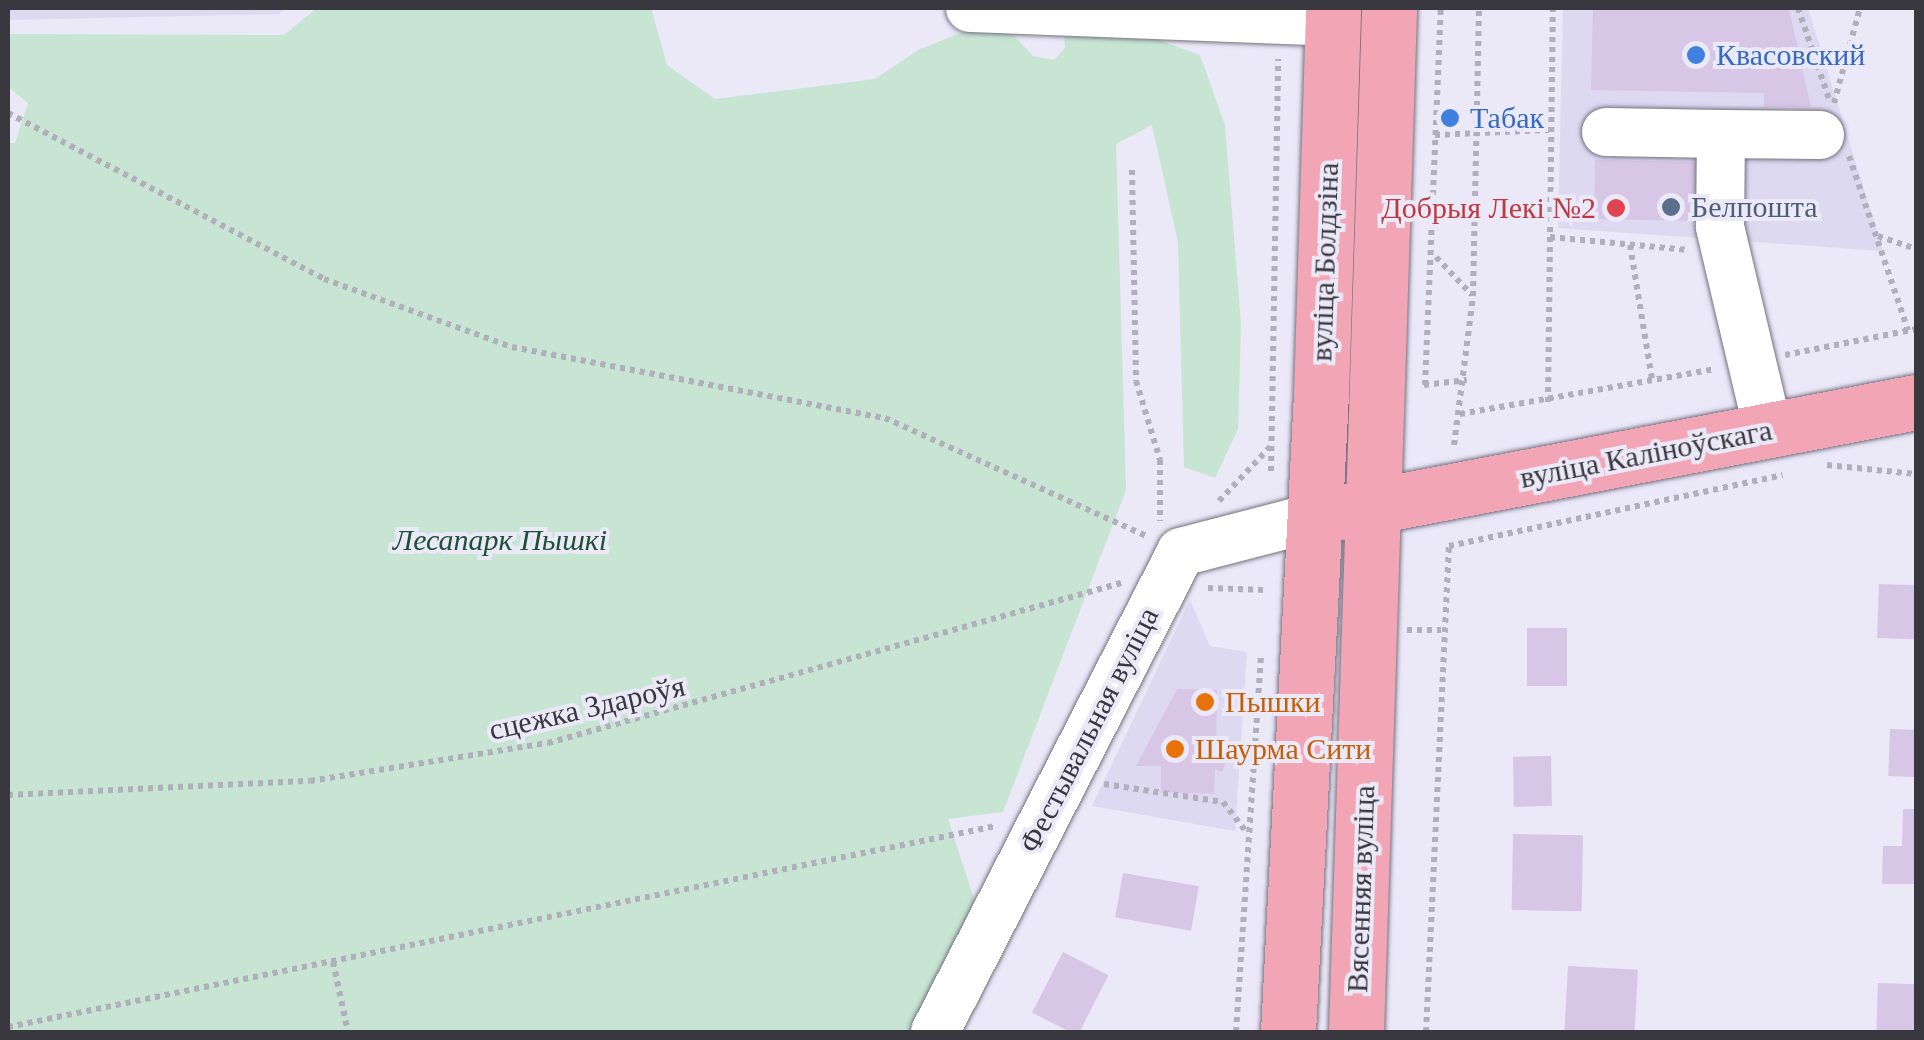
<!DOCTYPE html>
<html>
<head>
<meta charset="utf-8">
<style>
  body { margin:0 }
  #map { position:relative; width:1924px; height:1040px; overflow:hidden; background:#ebe8f8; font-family:Georgia,serif }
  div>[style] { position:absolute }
  .built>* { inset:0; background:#ddd9f0 }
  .green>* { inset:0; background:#c7e5d2 }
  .building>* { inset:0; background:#d7c6e5; transform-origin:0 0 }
  .path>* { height:6px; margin-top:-3px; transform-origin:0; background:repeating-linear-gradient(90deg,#b1afbc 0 5px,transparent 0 10px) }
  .roads { filter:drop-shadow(0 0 2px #757281) drop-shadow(0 0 2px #757281) }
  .minor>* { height:48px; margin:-24px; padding:0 24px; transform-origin:24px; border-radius:24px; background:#fff }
  .major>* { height:55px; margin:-27.5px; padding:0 27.5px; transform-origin:27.5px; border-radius:27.5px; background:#f2a6b5 }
  .dots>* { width:28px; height:28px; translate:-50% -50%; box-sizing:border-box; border:5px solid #ebe8f8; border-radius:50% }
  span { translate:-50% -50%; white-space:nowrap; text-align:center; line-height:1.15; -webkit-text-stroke:8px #ebe8f8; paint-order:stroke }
  .shop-label { font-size:30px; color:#366cbe }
  .left { translate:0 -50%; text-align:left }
  .service-label { font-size:30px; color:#4e5e75 }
  .health-label { font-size:30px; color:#be3a42 }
  .right { translate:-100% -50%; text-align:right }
  .street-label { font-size:30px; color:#39383f }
  .park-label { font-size:30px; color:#1c5236; font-style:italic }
  .food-label { font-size:30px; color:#c56008 }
  .frame { position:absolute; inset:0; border:10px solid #39383f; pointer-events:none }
</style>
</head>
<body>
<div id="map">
  <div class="built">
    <div style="clip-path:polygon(8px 8px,286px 8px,279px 14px,8px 20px)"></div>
    <div style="clip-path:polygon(1563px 8px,1808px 8px,1883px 251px,1558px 228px)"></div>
    <div style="clip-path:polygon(1190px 600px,1210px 646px,1247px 652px,1235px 831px,1092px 806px)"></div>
  </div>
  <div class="green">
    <div style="clip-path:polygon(317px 8px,651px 8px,667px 65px,715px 99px,875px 79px,920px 49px,978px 26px,1014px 36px,1033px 56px,1054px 60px,1065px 48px,1064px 30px,1115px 24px,1200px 55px,1225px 125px,1241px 324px,1238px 429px,1215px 478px,1184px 467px,1178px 243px,1152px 125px,1116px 144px,1126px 490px,1003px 812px,948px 819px,976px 905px,911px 1032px,8px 1032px,8px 143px,15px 143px,28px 103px,8px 87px,8px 34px,284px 35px)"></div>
  </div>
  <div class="building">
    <div style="clip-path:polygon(1593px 8px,1789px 8px,1811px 107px,1764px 107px,1764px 93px,1591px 90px)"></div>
    <div style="left:1455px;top:112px;width:11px;height:11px;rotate:90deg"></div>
    <div style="left:1595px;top:160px;width:108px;height:59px;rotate:1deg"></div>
    <div style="left:1879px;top:584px;width:37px;height:54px;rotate:2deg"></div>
    <div style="left:1567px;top:628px;width:58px;height:40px;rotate:90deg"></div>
    <div style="clip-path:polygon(1177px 689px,1217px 690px,1216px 750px,1228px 758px,1222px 772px,1215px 769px,1214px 794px,1161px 792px,1161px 766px,1136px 766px)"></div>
    <div style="left:1890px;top:729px;width:26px;height:47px;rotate:2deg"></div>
    <div style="left:1551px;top:756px;width:50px;height:38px;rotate:89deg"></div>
    <div style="clip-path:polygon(1903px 809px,1916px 809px,1916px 884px,1882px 884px,1883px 846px,1902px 846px)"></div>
    <div style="left:1513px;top:834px;width:70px;height:76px;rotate:1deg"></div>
    <div style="left:1123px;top:873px;width:77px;height:45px;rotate:10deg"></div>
    <div style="left:1063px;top:952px;width:51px;height:68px;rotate:27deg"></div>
    <div style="left:1568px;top:966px;width:70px;height:66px;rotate:3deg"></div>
    <div style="left:1878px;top:983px;width:38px;height:49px;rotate:2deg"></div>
  </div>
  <div class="path">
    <div style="left:1798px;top:8px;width:99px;rotate:71.2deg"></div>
    <div style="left:1834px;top:103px;width:98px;rotate:-74.7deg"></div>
    <div style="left:8px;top:113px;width:357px;rotate:27.7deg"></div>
    <div style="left:324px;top:279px;width:200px;rotate:19.9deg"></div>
    <div style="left:512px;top:347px;width:380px;rotate:10.8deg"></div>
    <div style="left:885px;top:418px;width:286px;rotate:24.3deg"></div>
    <div style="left:1435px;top:135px;width:114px;rotate:-2.5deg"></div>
    <div style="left:1849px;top:156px;width:184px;rotate:71.3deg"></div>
    <div style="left:1132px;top:170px;width:211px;rotate:88.9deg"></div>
    <div style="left:1136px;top:381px;width:83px;rotate:73.1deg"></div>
    <div style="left:1160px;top:460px;width:61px;rotate:90deg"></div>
    <div style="left:1878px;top:236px;width:40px;rotate:18.9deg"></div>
    <div style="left:1550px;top:237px;width:139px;rotate:5.4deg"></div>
    <div style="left:1630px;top:245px;width:137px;rotate:80.7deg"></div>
    <div style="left:1436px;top:257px;width:52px;rotate:46.5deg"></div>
    <div style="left:1785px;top:355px;width:134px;rotate:-11.2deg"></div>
    <div style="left:1424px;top:385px;width:43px;rotate:-6.6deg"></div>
    <div style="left:1425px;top:385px;width:377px;rotate:-87.6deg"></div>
    <div style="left:1548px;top:402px;width:394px;rotate:-89.3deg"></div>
    <div style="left:1460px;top:414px;width:258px;rotate:-10deg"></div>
    <div style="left:1454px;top:445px;width:150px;rotate:-82.7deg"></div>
    <div style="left:1473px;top:296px;width:288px;rotate:-88.8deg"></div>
    <div style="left:1827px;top:465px;width:89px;rotate:5.8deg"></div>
    <div style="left:1271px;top:471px;width:412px;rotate:-89deg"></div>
    <div style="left:1219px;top:501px;width:77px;rotate:-46.6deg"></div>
    <div style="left:1208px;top:588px;width:57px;rotate:2deg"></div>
    <div style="left:1407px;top:630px;width:34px"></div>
    <div style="left:1104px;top:784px;width:120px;rotate:8.6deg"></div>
    <div style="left:1223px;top:802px;width:37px;rotate:52deg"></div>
    <div style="left:8px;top:795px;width:302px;rotate:-2.7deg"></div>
    <div style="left:310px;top:781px;width:241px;rotate:-9.1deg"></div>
    <div style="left:548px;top:743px;width:595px;rotate:-15.6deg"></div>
    <div style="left:333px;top:962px;width:72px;rotate:77.9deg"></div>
    <div style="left:8px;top:1027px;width:1008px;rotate:-11.5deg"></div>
    <div style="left:1236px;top:1032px;width:375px;rotate:-86.2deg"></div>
    <div style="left:1426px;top:1032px;width:487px;rotate:-87.3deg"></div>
    <div style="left:1449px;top:546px;width:341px;rotate:-12deg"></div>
  </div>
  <div class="roads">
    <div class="minor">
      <div style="left:970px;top:8px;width:363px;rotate:2.2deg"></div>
      <div style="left:1606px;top:132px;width:115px;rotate:1deg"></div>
      <div style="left:1721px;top:134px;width:93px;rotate:90.6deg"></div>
      <div style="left:1720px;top:227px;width:209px;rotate:76.7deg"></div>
      <div style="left:1721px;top:134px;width:99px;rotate:0.6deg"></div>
      <div style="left:935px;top:1032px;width:539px;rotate:-62.86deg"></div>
      <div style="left:1181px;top:552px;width:138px;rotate:-14.6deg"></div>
    </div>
    <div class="major">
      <div style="left:1343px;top:512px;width:583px;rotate:-10.87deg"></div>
      <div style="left:1288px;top:1032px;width:639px;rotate:-87.04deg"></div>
      <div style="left:1321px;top:394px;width:386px;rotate:-88.2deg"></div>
      <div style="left:1356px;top:1032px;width:1025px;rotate:-88.15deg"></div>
    </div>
  </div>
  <div class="dots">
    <div style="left:1696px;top:55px;background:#3f7fe0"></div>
    <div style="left:1450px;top:118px;background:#3f7fe0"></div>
    <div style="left:1671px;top:207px;background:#5c6f8a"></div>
    <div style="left:1616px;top:208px;background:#e0444e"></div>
    <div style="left:1205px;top:702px;background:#e8710a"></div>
    <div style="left:1175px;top:749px;background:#e8710a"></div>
  </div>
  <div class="shop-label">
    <span class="left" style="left:1716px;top:55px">Квасовский</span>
    <span class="left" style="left:1470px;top:118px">Табак</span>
  </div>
  <div class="service-label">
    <span class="left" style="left:1691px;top:207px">Белпошта</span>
  </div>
  <div class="health-label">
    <span class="right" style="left:1596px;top:208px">Добрыя Лекі №2</span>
  </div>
  <div class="street-label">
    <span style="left:1325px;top:262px;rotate:-88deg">вуліца Болдзіна</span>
    <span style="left:1646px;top:454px;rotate:-11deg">вуліца Каліноўскага</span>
    <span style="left:587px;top:708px;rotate:-13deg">сцежка Здароўя</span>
    <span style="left:1089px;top:730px;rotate:-63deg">Фестывальная вуліца</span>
    <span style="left:1361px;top:889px;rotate:-88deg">Вясенняя вуліца</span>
  </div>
  <div class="park-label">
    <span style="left:500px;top:540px">Лесапарк Пышкі</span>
  </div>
  <div class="food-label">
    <span class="left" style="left:1225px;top:702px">Пышки</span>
    <span class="left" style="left:1195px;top:749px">Шаурма Сити</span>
  </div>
  <div class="frame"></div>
</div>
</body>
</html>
